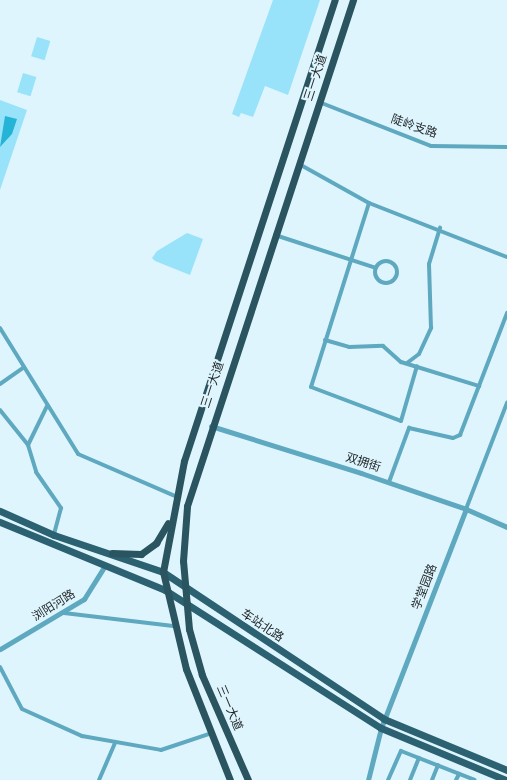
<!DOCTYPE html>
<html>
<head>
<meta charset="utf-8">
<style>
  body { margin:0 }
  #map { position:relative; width:507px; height:780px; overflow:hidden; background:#dff5fd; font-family:"Nunito Sans","Noto Sans SC",sans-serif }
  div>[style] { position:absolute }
  .green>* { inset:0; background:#99e3fa; transform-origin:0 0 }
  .water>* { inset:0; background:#25b3d6 }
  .minor>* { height:4px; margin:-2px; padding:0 2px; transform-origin:2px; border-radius:2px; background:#5ea9c0 }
  .minor>.ring { margin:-2px; padding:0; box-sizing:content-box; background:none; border:4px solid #5ea9c0; border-radius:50% }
  .tertiary>* { height:5px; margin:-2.5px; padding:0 2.5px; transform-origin:2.5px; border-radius:2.5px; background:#5ea9c0 }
  .primary>* { height:7px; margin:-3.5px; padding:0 3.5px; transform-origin:3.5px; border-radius:3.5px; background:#2b6170 }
  .trunk>* { height:7px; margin:-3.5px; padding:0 3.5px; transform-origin:3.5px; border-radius:3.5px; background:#2a545f }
  span { translate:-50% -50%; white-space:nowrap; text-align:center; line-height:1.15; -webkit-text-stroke:4px #dff5fd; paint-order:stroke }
  .street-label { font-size:12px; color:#1e2628 }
</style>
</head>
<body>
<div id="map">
  <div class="green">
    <div style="clip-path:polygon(273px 0,320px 0,288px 95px,265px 86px,253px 117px,241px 113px,239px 117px,232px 114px)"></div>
    <div style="left:37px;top:37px;width:14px;height:20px;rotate:17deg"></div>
    <div style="left:23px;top:73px;width:14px;height:20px;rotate:17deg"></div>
    <div style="clip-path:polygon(0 100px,27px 110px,0 190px)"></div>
    <div style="clip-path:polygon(187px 233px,203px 239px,190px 275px,155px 261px,152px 258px,157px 251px)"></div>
  </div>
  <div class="water">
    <div style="clip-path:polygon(5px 116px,17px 119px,12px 134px,0 147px)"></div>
  </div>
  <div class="minor">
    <div style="left:319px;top:102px;width:120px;rotate:21.4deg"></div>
    <div style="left:431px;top:146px;width:76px;rotate:0.8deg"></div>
    <div style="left:299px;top:164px;width:80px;rotate:29.1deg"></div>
    <div style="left:369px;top:203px;width:148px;rotate:21.4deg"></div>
    <div style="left:369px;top:203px;width:193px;rotate:107.5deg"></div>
    <div style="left:311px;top:387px;width:96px;rotate:20.7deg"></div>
    <div style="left:401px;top:421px;width:57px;rotate:-73.8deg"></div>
    <div style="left:275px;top:235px;width:106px;rotate:18.1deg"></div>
    <div class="ring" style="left:375px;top:261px;width:18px;height:18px"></div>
    <div style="left:0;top:328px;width:148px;rotate:58.2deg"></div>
    <div style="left:78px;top:454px;width:106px;rotate:23.4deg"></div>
    <div style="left:325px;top:340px;width:25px;rotate:16deg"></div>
    <div style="left:349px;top:347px;width:34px;rotate:-2deg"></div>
    <div style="left:383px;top:346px;width:24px;rotate:42deg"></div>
    <div style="left:401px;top:362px;width:82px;rotate:17.1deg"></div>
    <div style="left:407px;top:363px;width:15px;rotate:-37deg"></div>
    <div style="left:419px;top:354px;width:29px;rotate:-65deg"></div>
    <div style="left:431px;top:328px;width:64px;rotate:-91.8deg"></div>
    <div style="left:429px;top:264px;width:38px;rotate:-73deg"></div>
    <div style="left:0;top:384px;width:29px;rotate:-35deg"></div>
    <div style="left:0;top:410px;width:45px;rotate:51.3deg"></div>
    <div style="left:28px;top:445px;width:28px;rotate:73deg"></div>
    <div style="left:36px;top:472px;width:44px;rotate:55.2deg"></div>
    <div style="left:61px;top:508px;width:28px;rotate:105deg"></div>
    <div style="left:28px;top:445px;width:43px;rotate:-64deg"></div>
    <div style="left:389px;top:482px;width:58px;rotate:-69.7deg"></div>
    <div style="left:409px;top:428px;width:45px;rotate:12.8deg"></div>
    <div style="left:453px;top:438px;width:8px;rotate:-23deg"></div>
    <div style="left:460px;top:435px;width:131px;rotate:-68.9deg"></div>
    <div style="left:466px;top:509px;width:114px;rotate:-68.9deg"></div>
    <div style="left:64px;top:613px;width:110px;rotate:6.8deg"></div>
    <div style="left:0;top:667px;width:47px;rotate:62.4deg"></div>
    <div style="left:22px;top:709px;width:66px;rotate:24.2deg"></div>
    <div style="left:82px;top:736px;width:80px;rotate:10deg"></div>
    <div style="left:161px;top:750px;width:54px;rotate:-18.4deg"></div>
    <div style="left:99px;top:780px;width:40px;rotate:-66.6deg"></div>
    <div style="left:388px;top:780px;width:32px;rotate:-66deg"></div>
    <div style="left:401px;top:751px;width:79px;rotate:21.4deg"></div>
    <div style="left:410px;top:780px;width:24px;rotate:-68deg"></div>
    <div style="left:432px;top:780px;width:16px;rotate:-68deg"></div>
    <div style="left:456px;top:780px;width:7px;rotate:-63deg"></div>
  </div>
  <div class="tertiary">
    <div style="left:211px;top:426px;width:157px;rotate:17.4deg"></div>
    <div style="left:361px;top:473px;width:111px;rotate:18.9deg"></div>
    <div style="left:466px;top:509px;width:45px;rotate:23.7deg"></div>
    <div style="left:0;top:649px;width:98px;rotate:-30.8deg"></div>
    <div style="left:84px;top:599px;width:40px;rotate:-58deg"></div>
    <div style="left:368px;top:780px;width:54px;rotate:-76deg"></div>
    <div style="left:381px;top:728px;width:235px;rotate:-68.8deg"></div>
  </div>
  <div class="primary">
    <div style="left:0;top:511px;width:59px;rotate:24deg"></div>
    <div style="left:54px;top:535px;width:115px;rotate:18.7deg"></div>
    <div style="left:163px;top:572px;width:265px;rotate:33.6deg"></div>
    <div style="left:384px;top:719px;width:133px;rotate:22.5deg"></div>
    <div style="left:0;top:522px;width:178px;rotate:22.4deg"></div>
    <div style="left:165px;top:590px;width:256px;rotate:32.6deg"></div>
    <div style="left:381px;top:728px;width:135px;rotate:22.6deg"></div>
  </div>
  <div class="trunk">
    <div style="left:112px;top:553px;width:29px;rotate:2deg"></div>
    <div style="left:141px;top:554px;width:19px;rotate:-36deg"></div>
    <div style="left:156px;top:543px;width:23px;rotate:-59deg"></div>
    <div style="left:230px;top:780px;width:119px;rotate:-111.6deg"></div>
    <div style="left:186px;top:669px;width:100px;rotate:-103.3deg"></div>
    <div style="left:163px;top:572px;width:113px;rotate:-79.3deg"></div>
    <div style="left:184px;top:461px;width:485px;rotate:-71.9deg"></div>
    <div style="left:248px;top:780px;width:115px;rotate:-113.7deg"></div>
    <div style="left:202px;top:675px;width:48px;rotate:-105.8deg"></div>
    <div style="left:189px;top:629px;width:68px;rotate:-95deg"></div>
    <div style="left:183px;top:561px;width:55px;rotate:-85.8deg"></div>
    <div style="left:187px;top:506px;width:533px;rotate:-71.84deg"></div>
  </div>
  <div class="street-label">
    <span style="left:316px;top:78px;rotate:-72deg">三一大道</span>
    <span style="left:414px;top:127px;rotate:19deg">陡岭支路</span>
    <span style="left:213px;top:385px;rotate:-72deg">三一大道</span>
    <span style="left:363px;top:463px;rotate:18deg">双拥街</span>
    <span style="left:425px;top:587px;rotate:-69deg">学堂园路</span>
    <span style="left:54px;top:606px;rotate:-32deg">浏阳河路</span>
    <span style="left:262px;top:626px;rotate:34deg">车站北路</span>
    <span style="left:229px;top:708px;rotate:67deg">三一大道</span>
  </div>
</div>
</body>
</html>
